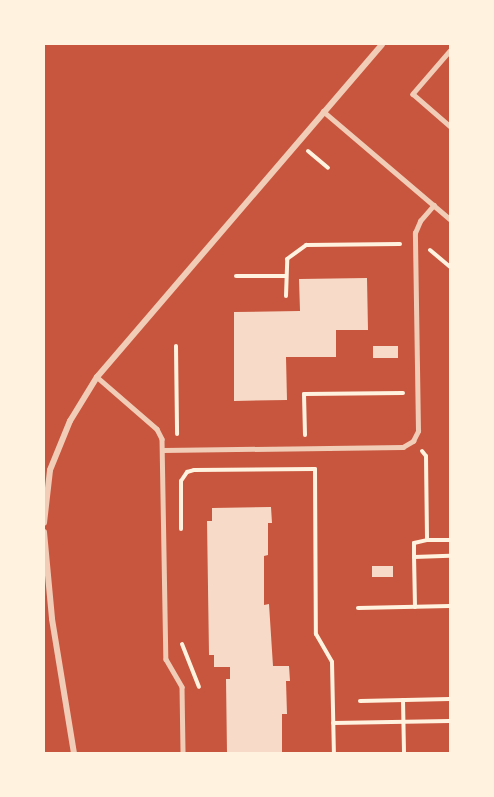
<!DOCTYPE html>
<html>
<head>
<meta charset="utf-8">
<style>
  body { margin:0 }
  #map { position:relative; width:494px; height:797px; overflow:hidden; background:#c8553d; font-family:"Source Sans 3",sans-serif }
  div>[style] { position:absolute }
  .building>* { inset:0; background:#f7dbc8; transform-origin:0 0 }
  .path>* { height:4px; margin:-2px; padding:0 2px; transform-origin:2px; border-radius:2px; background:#fff3e0 }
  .service>* { height:4.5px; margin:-2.25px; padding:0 2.25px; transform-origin:2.25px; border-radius:2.25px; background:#f1ccb7 }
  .minor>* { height:6px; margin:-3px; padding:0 3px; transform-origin:3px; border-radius:3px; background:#f1ccb7 }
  span { translate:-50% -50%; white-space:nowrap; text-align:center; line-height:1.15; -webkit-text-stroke:6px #fff3e0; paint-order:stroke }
  .frame { position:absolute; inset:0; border:45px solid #fff3e0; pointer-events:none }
</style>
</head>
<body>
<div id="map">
  <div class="building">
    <div style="clip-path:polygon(367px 278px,368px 330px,336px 330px,336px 357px,286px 357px,287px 400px,234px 401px,234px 312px,300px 311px,299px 279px)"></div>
    <div style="left:373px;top:346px;width:25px;height:12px"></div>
    <div style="clip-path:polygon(271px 507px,272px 523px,268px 523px,268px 555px,264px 556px,264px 605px,269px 604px,273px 666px,289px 666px,290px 681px,286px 681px,287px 714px,282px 714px,282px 754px,227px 754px,226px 679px,230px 679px,230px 667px,214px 667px,214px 655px,209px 655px,207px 521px,212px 521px,212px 508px)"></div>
    <div style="left:393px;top:566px;width:11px;height:21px;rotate:90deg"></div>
  </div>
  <div class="path">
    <div style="left:308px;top:151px;width:26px;rotate:40deg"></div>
    <div style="left:430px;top:250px;width:26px;rotate:40deg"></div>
    <div style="left:236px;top:276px;width:50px"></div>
    <div style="left:286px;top:296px;width:37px;rotate:-88deg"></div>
    <div style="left:287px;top:259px;width:24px;rotate:-36deg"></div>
    <div style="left:306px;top:245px;width:94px;rotate:-0.6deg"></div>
    <div style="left:176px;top:346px;width:88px;rotate:89.3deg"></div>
    <div style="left:305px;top:435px;width:41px;rotate:-91.4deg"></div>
    <div style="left:304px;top:394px;width:99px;rotate:-0.6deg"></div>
    <div style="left:422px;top:451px;width:6px;rotate:51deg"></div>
    <div style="left:426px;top:456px;width:84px;rotate:89.3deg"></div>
    <div style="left:427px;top:540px;width:23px"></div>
    <div style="left:315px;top:469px;width:165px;rotate:89.7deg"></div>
    <div style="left:316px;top:634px;width:32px;rotate:60deg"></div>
    <div style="left:332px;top:662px;width:92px;rotate:88.8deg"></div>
    <div style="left:181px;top:529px;width:48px;rotate:-90deg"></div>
    <div style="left:181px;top:481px;width:11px;rotate:-56deg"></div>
    <div style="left:187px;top:472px;width:7px;rotate:-16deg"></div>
    <div style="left:194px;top:470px;width:121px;rotate:-0.5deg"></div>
    <div style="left:414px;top:557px;width:14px;rotate:-90deg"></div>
    <div style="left:414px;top:543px;width:13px;rotate:-13deg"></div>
    <div style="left:415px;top:607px;width:50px;rotate:-91.1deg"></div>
    <div style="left:414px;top:557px;width:36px;rotate:-2deg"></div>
    <div style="left:358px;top:608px;width:92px;rotate:-1.2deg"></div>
    <div style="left:182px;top:644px;width:46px;rotate:68.4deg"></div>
    <div style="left:403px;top:700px;width:54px;rotate:88.9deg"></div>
    <div style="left:360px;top:701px;width:90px;rotate:-1.3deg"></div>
    <div style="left:333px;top:723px;width:117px;rotate:-1deg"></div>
  </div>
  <div class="service">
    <div style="left:450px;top:51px;width:57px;rotate:130.7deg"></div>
    <div style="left:413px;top:94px;width:49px;rotate:40.9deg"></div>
    <div style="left:323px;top:111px;width:167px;rotate:40.4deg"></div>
    <div style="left:97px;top:377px;width:79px;rotate:40.9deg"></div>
    <div style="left:157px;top:429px;width:11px;rotate:63deg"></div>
    <div style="left:162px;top:439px;width:220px;rotate:89deg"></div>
    <div style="left:166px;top:659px;width:32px;rotate:60deg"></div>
    <div style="left:182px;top:687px;width:67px;rotate:89.1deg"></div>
    <div style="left:163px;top:450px;width:240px;rotate:-0.7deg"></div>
    <div style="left:403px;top:447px;width:12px;rotate:-31deg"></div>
    <div style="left:413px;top:441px;width:11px;rotate:-63deg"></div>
    <div style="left:418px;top:431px;width:198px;rotate:-90.9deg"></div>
    <div style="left:415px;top:233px;width:13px;rotate:-67deg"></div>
    <div style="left:420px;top:221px;width:21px;rotate:-49deg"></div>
  </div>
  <div class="minor">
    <div style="left:44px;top:523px;width:53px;rotate:-83.5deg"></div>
    <div style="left:50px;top:470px;width:53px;rotate:-67.8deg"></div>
    <div style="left:70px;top:421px;width:52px;rotate:-58.5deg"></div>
    <div style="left:97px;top:377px;width:438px;rotate:-49.4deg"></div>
    <div style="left:44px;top:532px;width:87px;rotate:84.7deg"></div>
    <div style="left:52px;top:619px;width:137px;rotate:80.7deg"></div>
  </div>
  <div class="frame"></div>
</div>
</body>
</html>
